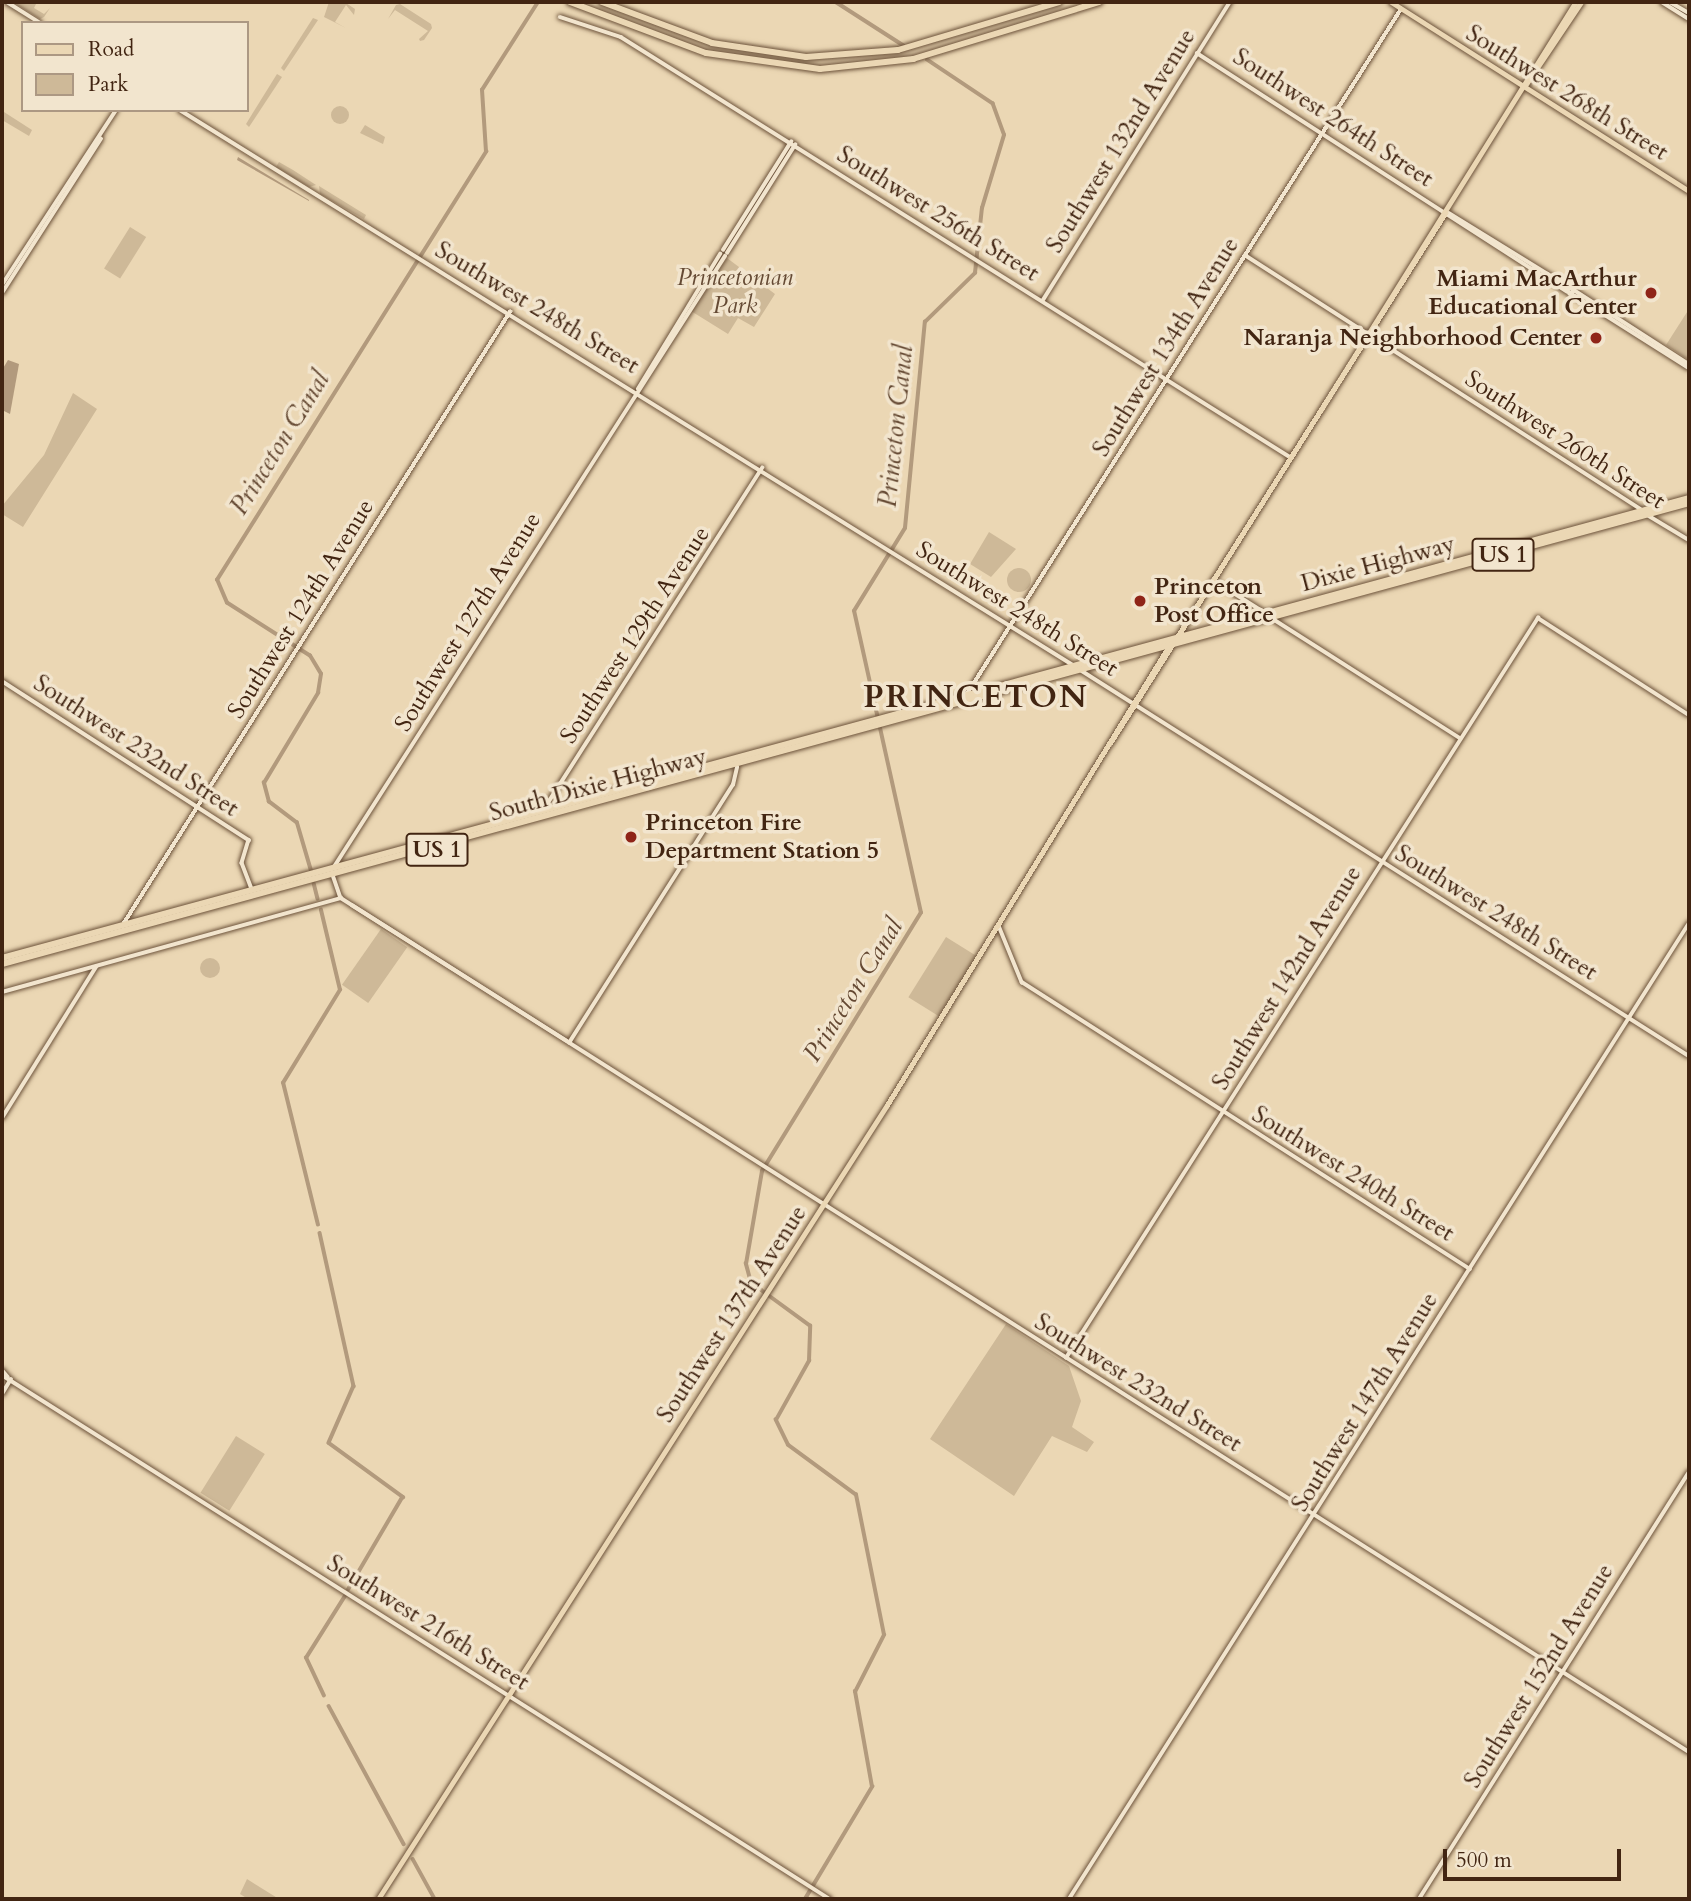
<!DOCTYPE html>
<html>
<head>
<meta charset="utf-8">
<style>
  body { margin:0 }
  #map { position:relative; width:1691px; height:1901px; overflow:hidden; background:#ebd7b4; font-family:Cardo,serif }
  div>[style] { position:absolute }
  .green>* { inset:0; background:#ceb998; transform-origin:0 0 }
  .round { border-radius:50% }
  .water>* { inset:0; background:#b29a7d }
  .canal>* { height:3.5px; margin:-1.75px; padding:0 1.75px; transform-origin:1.75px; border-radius:1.75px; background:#b29a7d }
  .roads { filter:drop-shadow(0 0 2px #6c523a) drop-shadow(0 0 2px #6c523a) }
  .minor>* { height:3.5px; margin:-1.75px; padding:0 1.75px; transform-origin:1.75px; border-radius:1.75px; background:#f2e5ce }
  .major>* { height:5px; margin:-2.5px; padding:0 2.5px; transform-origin:2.5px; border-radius:2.5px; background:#ebd7b4 }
  .highway>* { height:6px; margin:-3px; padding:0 3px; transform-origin:3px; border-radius:3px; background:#ebd7b4 }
  .dots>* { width:19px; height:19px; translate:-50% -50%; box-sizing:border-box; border:4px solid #f2e5ce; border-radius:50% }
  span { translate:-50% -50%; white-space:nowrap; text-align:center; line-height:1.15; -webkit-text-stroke:7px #f2e5ce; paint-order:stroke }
  .shield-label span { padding:2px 5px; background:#f2e5ce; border:2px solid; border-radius:5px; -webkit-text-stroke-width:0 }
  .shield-label { font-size:23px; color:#422512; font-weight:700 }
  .street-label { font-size:24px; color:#422512 }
  .park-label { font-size:24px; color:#654a34; font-style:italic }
  .poi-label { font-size:24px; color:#422512; font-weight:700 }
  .right { translate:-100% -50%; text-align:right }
  .left { translate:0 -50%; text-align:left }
  .water-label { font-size:26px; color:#644832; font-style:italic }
  .district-label { font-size:32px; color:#422512; font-weight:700; letter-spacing:2px }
  .frame { position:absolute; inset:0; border:4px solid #422512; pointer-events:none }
  .legend { position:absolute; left:21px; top:21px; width:228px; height:91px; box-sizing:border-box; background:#f2e5ce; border:2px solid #ac9883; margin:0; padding:9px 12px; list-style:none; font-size:21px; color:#422512 }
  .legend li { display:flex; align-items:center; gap:14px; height:35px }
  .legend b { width:35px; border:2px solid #ac9883 }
  .scale { position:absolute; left:1443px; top:1849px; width:178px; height:32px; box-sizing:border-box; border:4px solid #422512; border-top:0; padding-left:9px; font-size:21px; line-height:24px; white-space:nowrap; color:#422512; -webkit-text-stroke:5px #f2e5ce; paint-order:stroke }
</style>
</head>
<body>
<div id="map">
  <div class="green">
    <div style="clip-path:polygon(13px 2px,37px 2px,34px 8px,44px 14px,50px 8px,44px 17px,40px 19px)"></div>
    <div style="clip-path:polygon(329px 2px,346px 3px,355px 9px,354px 15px,346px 5px,335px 22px,346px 28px,324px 17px)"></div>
    <div style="clip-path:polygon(400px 4px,431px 24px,432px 28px,424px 40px,420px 41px,419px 39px,428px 31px,395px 10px,388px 19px,396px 5px)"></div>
    <div style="clip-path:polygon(313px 18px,318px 20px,284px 71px,281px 68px)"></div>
    <div style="clip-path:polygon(277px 74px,282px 77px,249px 127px,246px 124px)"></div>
    <div class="round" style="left:331px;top:106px;width:18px;height:18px"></div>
    <div style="clip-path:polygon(4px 112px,32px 130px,29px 136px,2px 120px)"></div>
    <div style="clip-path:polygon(365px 125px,385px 137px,383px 144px,360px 133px)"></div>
    <div style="clip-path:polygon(279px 162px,293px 170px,316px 185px,309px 187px,284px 172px,276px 167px)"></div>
    <div style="clip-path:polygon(319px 186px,366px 215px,364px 219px,320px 194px)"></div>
    <div style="left:130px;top:227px;width:19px;height:49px;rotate:32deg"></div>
    <div style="clip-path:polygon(727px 258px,775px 294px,754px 327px,738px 318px,728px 334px,691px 311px)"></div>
    <div style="clip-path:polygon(1689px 309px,1689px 360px,1666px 345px)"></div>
    <div style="clip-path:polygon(73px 393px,97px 409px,23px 527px,2px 514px,2px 506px,44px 455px)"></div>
    <div style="clip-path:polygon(989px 532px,1016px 549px,991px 577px,970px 564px)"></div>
    <div class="round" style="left:1007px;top:568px;width:24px;height:24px"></div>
    <div style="left:381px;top:929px;width:32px;height:68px;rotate:35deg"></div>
    <div style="left:946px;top:937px;width:36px;height:71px;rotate:32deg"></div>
    <div class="round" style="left:200px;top:958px;width:20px;height:20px"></div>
    <div style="clip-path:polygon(1006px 1324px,1069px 1366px,1081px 1401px,1072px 1427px,1094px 1442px,1087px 1452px,1052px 1436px,1014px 1496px,930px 1439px)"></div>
    <div style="left:236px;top:1436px;width:34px;height:67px;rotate:32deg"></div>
    <div style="clip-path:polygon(247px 1879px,279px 1899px,248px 1899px,240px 1894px)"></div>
  </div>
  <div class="water">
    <div style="clip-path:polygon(238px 157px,309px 200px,309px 201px,237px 160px)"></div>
    <div style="clip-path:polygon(8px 360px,19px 364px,10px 414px,2px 410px,2px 370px)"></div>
  </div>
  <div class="canal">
    <div style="left:836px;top:2px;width:80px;rotate:32.7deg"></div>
    <div style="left:311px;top:871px;width:50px;rotate:-106.3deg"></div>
    <div style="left:297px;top:823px;width:35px;rotate:-143deg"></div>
    <div style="left:269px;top:802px;width:20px;rotate:-105deg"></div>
    <div style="left:264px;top:783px;width:105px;rotate:-59deg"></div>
    <div style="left:318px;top:693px;width:19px;rotate:-81deg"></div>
    <div style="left:321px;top:674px;width:21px;rotate:-121deg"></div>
    <div style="left:310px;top:656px;width:98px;rotate:-147.4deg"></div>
    <div style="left:227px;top:603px;width:25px;rotate:-113deg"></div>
    <div style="left:217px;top:580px;width:506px;rotate:-57.85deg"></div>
    <div style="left:486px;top:152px;width:62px;rotate:-93.7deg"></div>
    <div style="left:482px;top:90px;width:104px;rotate:-57.5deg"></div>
    <div style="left:314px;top:883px;width:16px;rotate:76deg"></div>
    <div style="left:318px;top:1225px;width:146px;rotate:-103.8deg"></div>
    <div style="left:283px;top:1083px;width:109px;rotate:-58.5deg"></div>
    <div style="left:340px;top:990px;width:82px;rotate:-103.4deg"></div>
    <div style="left:320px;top:1233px;width:157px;rotate:77.5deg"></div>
    <div style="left:354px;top:1386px;width:62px;rotate:113.7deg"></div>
    <div style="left:329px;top:1443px;width:92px;rotate:36.1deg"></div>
    <div style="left:403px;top:1497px;width:107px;rotate:120.4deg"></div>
    <div style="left:324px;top:1696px;width:42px;rotate:-115.3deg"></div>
    <div style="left:306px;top:1658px;width:73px;rotate:-57.8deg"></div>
    <div style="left:329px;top:1706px;width:157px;rotate:61.5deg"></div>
    <div style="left:413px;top:1859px;width:46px;rotate:61.2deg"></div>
    <div style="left:805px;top:1899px;width:131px;rotate:-59.1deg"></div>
    <div style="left:872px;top:1787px;width:97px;rotate:-100.1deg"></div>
    <div style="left:855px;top:1692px;width:64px;rotate:-63deg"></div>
    <div style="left:884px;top:1635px;width:143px;rotate:-101.3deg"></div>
    <div style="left:856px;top:1495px;width:84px;rotate:-143.7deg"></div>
    <div style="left:788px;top:1445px;width:28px;rotate:-116deg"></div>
    <div style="left:776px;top:1420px;width:68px;rotate:-60.8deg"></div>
    <div style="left:809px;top:1361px;width:35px;rotate:-88deg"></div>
    <div style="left:810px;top:1326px;width:73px;rotate:-143.9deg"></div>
    <div style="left:751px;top:1283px;width:20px;rotate:-105deg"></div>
    <div style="left:746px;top:1264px;width:94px;rotate:-80.2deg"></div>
    <div style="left:762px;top:1171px;width:303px;rotate:-58.4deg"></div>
    <div style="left:921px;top:913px;width:309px;rotate:-102.5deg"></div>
    <div style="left:854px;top:611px;width:97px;rotate:-58.4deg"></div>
    <div style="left:905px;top:528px;width:207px;rotate:-84.5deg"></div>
    <div style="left:925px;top:322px;width:70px;rotate:-44.4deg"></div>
    <div style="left:975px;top:273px;width:65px;rotate:-83.9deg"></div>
    <div style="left:982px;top:208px;width:76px;rotate:-73.2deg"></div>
    <div style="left:1004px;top:135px;width:33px;rotate:-110deg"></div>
    <div style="left:993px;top:104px;width:79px;rotate:-146.3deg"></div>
  </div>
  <div class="roads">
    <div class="minor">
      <div style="left:7px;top:2px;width:39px;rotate:32deg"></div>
      <div style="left:1662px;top:2px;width:32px;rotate:32deg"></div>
      <div style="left:1670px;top:2px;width:22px;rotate:30deg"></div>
      <div style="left:560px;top:17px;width:64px;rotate:18.2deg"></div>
      <div style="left:621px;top:37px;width:790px;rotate:32.12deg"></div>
      <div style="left:1197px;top:53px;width:440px;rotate:32.8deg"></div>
      <div style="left:180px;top:110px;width:1051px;rotate:31.86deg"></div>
      <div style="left:1449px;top:213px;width:141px;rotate:31.7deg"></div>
      <div style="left:723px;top:250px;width:128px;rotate:-57.8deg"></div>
      <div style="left:727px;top:253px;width:128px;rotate:-57.8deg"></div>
      <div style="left:1245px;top:255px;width:470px;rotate:32.7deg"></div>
      <div style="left:2px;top:285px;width:209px;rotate:-56.9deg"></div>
      <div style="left:1571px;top:287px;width:5px;rotate:53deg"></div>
      <div style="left:1574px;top:291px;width:5px;rotate:143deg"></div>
      <div style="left:1570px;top:294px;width:5px;rotate:-127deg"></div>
      <div style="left:1567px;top:290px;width:5px;rotate:-37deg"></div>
      <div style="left:1574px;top:290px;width:137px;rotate:32.8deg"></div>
      <div style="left:2px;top:293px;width:183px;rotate:-57.3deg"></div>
      <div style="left:1572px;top:294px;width:138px;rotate:32.3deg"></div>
      <div style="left:1043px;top:300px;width:352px;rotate:-57.9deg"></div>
      <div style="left:638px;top:389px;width:158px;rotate:-58.7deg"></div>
      <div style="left:1649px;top:516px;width:47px;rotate:31deg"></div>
      <div style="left:1213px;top:580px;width:60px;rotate:32.1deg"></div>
      <div style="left:1270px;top:617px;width:225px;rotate:32.5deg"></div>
      <div style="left:1079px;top:669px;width:722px;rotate:32.39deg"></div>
      <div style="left:2px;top:681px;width:294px;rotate:32.8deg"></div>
      <div style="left:249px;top:840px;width:24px;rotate:107deg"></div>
      <div style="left:242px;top:863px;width:28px;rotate:69deg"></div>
      <div style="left:967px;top:694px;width:811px;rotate:-57.64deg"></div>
      <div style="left:544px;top:809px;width:405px;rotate:-57.4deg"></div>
      <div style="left:334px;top:867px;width:725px;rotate:-57.38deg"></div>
      <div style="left:333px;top:875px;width:24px;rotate:71deg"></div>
      <div style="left:341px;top:898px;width:267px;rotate:32.3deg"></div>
      <div style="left:352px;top:905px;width:1583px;rotate:32.35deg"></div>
      <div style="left:124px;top:923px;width:723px;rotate:-57.72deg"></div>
      <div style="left:999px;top:926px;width:61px;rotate:67.7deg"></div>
      <div style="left:1022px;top:982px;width:532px;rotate:32.64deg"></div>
      <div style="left:2px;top:992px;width:352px;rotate:-15.5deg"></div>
      <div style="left:569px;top:1043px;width:306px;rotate:-57.6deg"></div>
      <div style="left:733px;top:785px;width:18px;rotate:-77deg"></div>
      <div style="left:2px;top:1118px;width:178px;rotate:-58.1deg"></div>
      <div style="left:1066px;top:1358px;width:878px;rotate:-57.47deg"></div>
      <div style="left:1538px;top:618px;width:179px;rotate:32.7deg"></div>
      <div style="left:2px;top:1370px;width:9px;rotate:49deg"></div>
      <div style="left:2px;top:1375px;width:980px;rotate:32.33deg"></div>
      <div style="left:2px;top:1394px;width:17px;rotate:-59deg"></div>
      <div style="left:1069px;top:1899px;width:1156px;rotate:-57.57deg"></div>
      <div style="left:1419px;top:1899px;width:505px;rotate:-57.69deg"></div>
    </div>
    <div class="major">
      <div style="left:1391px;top:2px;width:353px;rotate:32.4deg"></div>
      <div style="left:1526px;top:84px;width:99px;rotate:-56.1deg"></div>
      <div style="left:1320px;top:411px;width:483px;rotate:-58deg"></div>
      <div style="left:1110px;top:743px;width:627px;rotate:-57.7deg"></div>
      <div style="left:378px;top:1899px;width:943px;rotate:-57.34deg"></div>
      <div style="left:887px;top:1105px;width:541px;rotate:-58.45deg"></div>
    </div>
    <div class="highway">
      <div style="left:570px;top:2px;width:145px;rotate:20.6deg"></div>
      <div style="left:706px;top:53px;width:115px;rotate:8deg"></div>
      <div style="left:820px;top:69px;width:94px;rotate:-6.1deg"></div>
      <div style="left:913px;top:59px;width:195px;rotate:-17deg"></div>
      <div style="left:602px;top:2px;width:117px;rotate:20.4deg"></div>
      <div style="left:712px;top:43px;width:95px;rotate:8.5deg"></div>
      <div style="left:806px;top:57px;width:92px;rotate:-4.4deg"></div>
      <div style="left:898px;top:50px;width:168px;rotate:-16.6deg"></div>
      <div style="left:2px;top:958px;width:1749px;rotate:-15.25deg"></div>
      <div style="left:2px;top:964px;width:1749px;rotate:-15.28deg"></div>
    </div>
  </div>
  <div class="dots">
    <div style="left:1651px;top:293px;background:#8f2418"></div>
    <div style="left:1596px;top:338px;background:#8f2418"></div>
    <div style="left:1140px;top:601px;background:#8f2418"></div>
    <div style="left:631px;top:837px;background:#8f2418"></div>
  </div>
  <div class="shield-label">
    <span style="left:1503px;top:555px">US 1</span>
    <span style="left:437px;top:850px">US 1</span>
  </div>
  <div class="street-label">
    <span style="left:1567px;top:93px;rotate:32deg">Southwest 268th Street</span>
    <span style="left:1333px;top:118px;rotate:33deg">Southwest 264th Street</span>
    <span style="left:1121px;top:141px;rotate:-58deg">Southwest 132nd Avenue</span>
    <span style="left:938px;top:214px;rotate:32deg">Southwest 256th Street</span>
    <span style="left:537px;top:308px;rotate:31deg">Southwest 248th Street</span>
    <span style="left:1166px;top:347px;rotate:-58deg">Southwest 134th Avenue</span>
    <span style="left:1565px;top:440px;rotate:33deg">Southwest 260th Street</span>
    <span style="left:1378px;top:564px;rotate:-15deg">Dixie Highway</span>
    <span style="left:301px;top:609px;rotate:-58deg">Southwest 124th Avenue</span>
    <span style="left:1017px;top:609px;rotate:32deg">Southwest 248th Street</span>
    <span style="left:468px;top:622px;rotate:-58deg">Southwest 127th Avenue</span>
    <span style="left:635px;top:635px;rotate:-57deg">Southwest 129th Avenue</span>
    <span style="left:136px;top:746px;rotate:33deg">Southwest 232nd Street</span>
    <span style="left:598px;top:785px;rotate:-15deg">South Dixie Highway</span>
    <span style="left:1496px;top:913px;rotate:32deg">Southwest 248th Street</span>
    <span style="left:1287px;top:978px;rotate:-58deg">Southwest 142nd Avenue</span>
    <span style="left:1353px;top:1174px;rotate:32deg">Southwest 240th Street</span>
    <span style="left:732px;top:1314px;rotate:-57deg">Southwest 137th Avenue</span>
    <span style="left:1138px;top:1383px;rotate:32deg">Southwest 232nd Street</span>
    <span style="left:1365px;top:1402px;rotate:-58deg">Southwest 147th Avenue</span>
    <span style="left:428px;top:1623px;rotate:32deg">Southwest 216th Street</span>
    <span style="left:1539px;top:1676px;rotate:-58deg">Southwest 152nd Avenue</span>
  </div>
  <div class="park-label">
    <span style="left:735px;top:292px">Princetonian<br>Park</span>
  </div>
  <div class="poi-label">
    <span class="right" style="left:1637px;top:293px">Miami MacArthur<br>Educational Center</span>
    <span class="right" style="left:1582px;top:338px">Naranja Neighborhood Center</span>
    <span class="left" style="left:1154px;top:601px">Princeton<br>Post Office</span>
    <span class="left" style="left:645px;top:837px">Princeton Fire<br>Department Station 5</span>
  </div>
  <div class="water-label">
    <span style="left:896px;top:426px;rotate:-84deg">Princeton Canal</span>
    <span style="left:280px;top:443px;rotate:-58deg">Princeton Canal</span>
    <span style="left:853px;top:990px;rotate:-58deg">Princeton Canal</span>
  </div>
  <div class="district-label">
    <span style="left:976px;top:697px">PRINCETON</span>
  </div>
  <div class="frame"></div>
  <ul class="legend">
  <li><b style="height:9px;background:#ebd7b4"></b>Road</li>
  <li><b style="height:19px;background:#ceb998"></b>Park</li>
  </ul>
  <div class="scale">500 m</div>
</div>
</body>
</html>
